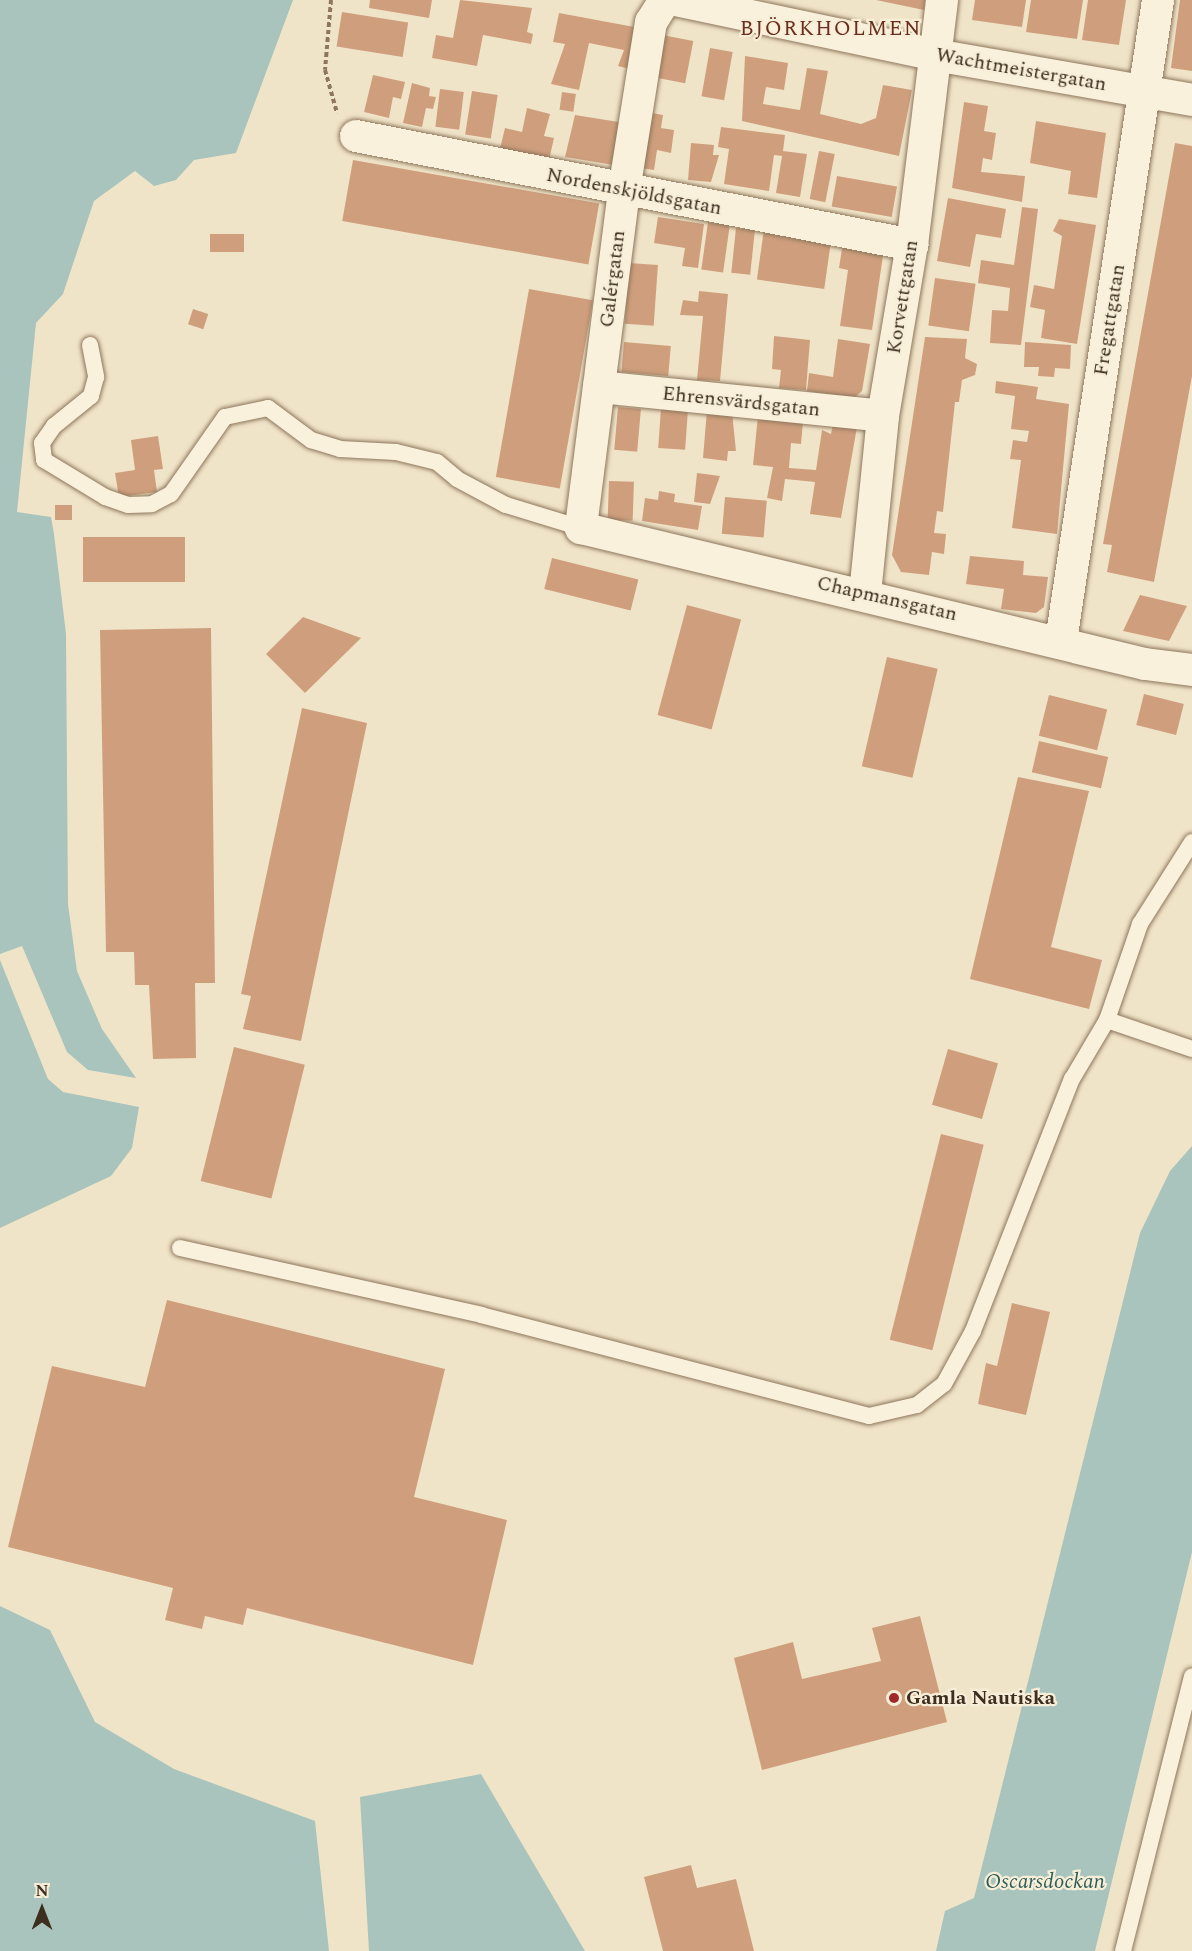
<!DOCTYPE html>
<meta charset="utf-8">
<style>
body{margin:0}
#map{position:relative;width:1192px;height:1951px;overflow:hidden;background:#f0e4c8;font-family:Spectral,serif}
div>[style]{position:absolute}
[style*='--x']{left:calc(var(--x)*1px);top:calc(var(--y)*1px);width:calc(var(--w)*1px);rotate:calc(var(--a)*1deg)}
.water>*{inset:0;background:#a9c4bc}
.building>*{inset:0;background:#cf9f7d;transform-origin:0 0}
.path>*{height:4px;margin-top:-2px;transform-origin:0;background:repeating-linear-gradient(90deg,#8d765c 0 4.5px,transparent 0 7.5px)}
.roads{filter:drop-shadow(0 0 2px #8d765c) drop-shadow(0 0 2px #8d765c)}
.lane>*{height:16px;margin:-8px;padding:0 8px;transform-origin:8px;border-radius:8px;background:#faf1dc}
.street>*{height:32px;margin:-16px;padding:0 16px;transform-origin:16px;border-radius:16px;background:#faf1dc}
.dots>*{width:16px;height:16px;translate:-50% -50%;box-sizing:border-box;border:3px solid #f7eed8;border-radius:50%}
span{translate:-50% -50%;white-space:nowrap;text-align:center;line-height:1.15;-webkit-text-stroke:4.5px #f7eed8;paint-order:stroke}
.street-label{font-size:20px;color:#3d2e20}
.poi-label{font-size:20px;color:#3d2e20;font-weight:700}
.left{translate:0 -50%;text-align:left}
.neighbourhood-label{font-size:21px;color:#6b2e1e;letter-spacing:1.5px}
.water-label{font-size:21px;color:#2f5d5a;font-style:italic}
.north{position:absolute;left:12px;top:1879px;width:60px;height:60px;-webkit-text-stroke:4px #f7eed8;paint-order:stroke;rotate:0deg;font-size:16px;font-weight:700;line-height:24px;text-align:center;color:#3d2e20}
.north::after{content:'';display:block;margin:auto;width:21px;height:27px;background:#3d2e20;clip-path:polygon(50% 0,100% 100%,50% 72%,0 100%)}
</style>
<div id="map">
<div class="water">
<i style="clip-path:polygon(0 0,293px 0,236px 153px,194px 160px,176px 180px,154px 186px,135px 171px,94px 201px,63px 294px,36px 323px,17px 512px,51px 517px,54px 534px,66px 634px,68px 904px,77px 971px,102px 1029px,136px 1078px,88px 1070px,67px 1052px,22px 946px,0 954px)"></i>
<i style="clip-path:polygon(0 960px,48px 1079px,63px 1092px,139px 1107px,132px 1148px,111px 1176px,0 1228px)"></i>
<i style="clip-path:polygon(1192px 1146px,1192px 1552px,1095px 1951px,936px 1951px,945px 1911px,974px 1898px,1140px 1233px,1170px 1171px)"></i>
<i style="clip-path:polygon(0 1606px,50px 1630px,95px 1722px,174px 1769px,315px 1821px,329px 1951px,0 1951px)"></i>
<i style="clip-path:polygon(481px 1774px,585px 1951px,369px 1951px,360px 1797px)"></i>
</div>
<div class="building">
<i style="clip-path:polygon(370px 0,432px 0,429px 18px,369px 8px)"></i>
<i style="clip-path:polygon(460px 0,532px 8px,527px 32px,533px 34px,531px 44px,483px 35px,477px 66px,432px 58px,436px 35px,453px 38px)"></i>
<i style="clip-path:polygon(876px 0,925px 0,924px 10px)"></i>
<i style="clip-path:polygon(975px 0,1026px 0,1022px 27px,972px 20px)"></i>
<i style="clip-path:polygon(1031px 0,1083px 0,1077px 39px,1026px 32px)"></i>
<i style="clip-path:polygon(1088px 0,1126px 0,1119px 45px,1082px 40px)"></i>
<i style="clip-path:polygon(1180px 0,1192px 0,1192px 71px,1171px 68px)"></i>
<i style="left:342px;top:12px;width:67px;height:35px;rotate:9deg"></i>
<i style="clip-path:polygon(559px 13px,645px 29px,638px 71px,618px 66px,624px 50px,589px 43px,579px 90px,551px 84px,565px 44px,553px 42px)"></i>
<i style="left:657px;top:34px;width:37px;height:43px;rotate:11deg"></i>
<i style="left:710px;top:48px;width:23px;height:49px;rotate:10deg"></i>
<i style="clip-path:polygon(745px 56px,788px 63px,784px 90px,766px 87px,763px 104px,800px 110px,807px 68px,828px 71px,820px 114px,861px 124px,876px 118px,883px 85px,912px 90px,899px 156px,742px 121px)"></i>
<i style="clip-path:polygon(373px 75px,405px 82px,401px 99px,393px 97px,389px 118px,364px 112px)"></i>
<i style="clip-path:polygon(412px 83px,430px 88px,429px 96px,436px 97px,433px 109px,426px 108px,422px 127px,403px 123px)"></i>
<i style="left:440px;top:89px;width:24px;height:38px;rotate:7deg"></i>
<i style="left:472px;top:91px;width:26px;height:44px;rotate:9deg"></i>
<i style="left:562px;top:92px;width:14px;height:18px;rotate:8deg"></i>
<i style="clip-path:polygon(964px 102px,988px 106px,984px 131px,996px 133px,992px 160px,983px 158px,981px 172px,1025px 176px,1022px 202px,952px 188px)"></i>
<i style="clip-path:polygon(527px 108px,550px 114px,544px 136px,554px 138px,549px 160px,497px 161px,505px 128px,522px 132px)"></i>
<i style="clip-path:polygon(641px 111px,663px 115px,661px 128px,674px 130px,671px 153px,657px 150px,654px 170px,633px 167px)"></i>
<i style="clip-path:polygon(575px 115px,631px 124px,614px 165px,565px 157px)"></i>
<i style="clip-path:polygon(1036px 121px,1106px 133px,1097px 198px,1068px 194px,1071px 171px,1030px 163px)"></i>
<i style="clip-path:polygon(721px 127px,785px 135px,783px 151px,807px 154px,800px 197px,776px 193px,782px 156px,774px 155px,769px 191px,724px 184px,729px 149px,718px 147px)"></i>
<i style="clip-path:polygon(691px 143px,714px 145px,713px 155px,719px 155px,711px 182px,688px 180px)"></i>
<i style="clip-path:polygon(1175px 143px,1192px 146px,1192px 376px,1154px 582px,1107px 572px,1112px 545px,1103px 544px)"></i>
<i style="left:819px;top:151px;width:16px;height:49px;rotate:11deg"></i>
<i style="left:353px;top:160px;width:250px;height:62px;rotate:10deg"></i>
<i style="left:837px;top:176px;width:61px;height:31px;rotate:10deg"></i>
<i style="clip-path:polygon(948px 198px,1006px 209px,1001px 238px,976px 234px,970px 267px,937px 261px)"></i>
<i style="clip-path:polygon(1022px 207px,1038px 209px,1021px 345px,990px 343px,992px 310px,1008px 311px,1010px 288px,978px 283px,981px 260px,1014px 265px)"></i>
<i style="clip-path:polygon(658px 217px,704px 224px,698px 268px,682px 266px,685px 248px,654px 243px)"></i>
<i style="clip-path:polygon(1059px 219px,1096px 225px,1077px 344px,1041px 338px,1045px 310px,1030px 307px,1034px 285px,1054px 289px,1062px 236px,1053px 231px)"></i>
<i style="left:708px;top:222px;width:22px;height:48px;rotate:8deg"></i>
<i style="left:736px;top:228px;width:19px;height:45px;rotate:6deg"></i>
<i style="left:764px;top:229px;width:68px;height:51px;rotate:8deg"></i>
<i style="left:210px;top:234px;width:34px;height:18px"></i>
<i style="clip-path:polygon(843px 242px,884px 249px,872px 330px,840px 326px,848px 270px,839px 268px)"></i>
<i style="left:629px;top:263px;width:29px;height:61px;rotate:4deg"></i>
<i style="left:935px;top:278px;width:41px;height:48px;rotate:8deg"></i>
<i style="left:529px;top:289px;width:65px;height:191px;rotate:10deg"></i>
<i style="clip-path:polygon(699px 291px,728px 294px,720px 381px,697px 380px,703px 316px,680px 315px,683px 300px,698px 302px)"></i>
<i style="left:193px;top:309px;width:16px;height:16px;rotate:18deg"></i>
<i style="clip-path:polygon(774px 336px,810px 340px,806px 390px,779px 388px,781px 370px,772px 369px)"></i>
<i style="clip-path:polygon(925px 337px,967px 339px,965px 358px,977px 364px,975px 375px,962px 380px,959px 402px,955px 402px,943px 512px,937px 511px,934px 533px,946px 534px,944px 554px,932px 552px,929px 575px,901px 572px,892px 555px)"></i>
<i style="clip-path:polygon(838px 339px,870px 344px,862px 391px,854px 398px,807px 391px,809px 373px,833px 377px)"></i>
<i style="left:624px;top:342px;width:47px;height:30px;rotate:5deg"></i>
<i style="clip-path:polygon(1025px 342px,1071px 345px,1070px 369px,1055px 368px,1054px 377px,1038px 376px,1039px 367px,1024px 367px)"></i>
<i style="clip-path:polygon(996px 381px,1038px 387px,1036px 399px,1069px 404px,1057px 534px,1012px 528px,1021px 460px,1010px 459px,1013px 440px,1027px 442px,1029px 431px,1011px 429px,1015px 396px,995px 393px)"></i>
<i style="left:618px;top:407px;width:23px;height:43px;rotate:5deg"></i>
<i style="left:661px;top:408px;width:27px;height:40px;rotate:4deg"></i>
<i style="clip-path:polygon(707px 410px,732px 412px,736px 451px,728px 451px,727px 461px,703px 458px)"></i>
<i style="clip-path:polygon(758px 416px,803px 422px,801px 444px,791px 443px,789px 468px,816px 470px,822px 430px,831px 434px,833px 424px,857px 427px,841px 518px,810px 514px,815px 482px,785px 479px,782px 501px,767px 498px,773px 467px,753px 465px)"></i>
<i style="clip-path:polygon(158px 436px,163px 469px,154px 470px,157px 492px,119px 497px,115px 473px,135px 470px,131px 440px)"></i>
<i style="clip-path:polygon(697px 473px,720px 476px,710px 504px,694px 502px)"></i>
<i style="left:609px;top:481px;width:25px;height:39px;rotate:2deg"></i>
<i style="clip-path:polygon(659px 491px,675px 494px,674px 502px,702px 506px,698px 530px,642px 521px,645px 498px,658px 500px)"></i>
<i style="left:725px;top:497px;width:42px;height:37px;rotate:5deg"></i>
<i style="left:55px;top:505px;width:17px;height:15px"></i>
<i style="left:185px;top:537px;width:45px;height:102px;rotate:90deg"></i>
<i style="clip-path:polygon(970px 556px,1024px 561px,1023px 575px,1048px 577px,1044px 607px,1036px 613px,1001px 609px,1004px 589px,966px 584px)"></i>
<i style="left:552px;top:558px;width:89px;height:32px;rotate:14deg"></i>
<i style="clip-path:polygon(1140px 595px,1187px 606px,1169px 641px,1123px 631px)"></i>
<i style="left:687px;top:605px;width:56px;height:114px;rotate:15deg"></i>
<i style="clip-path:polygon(303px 617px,361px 638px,305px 693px,266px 654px)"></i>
<i style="clip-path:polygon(211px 628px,215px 983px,195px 983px,196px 1058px,153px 1059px,149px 985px,135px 985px,134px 952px,106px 952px,100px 630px)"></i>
<i style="left:887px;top:657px;width:52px;height:112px;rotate:13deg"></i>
<i style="left:1144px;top:694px;width:41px;height:32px;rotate:14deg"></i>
<i style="left:1049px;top:695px;width:60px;height:42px;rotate:14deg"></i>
<i style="clip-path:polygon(302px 708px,367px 723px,301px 1041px,243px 1029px,251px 996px,241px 994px)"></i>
<i style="left:1039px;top:741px;width:71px;height:32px;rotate:13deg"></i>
<i style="clip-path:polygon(1018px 777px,1089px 791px,1051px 947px,1102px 960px,1089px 1009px,970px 979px)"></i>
<i style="left:234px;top:1047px;width:73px;height:138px;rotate:14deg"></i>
<i style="left:948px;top:1049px;width:52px;height:58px;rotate:16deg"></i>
<i style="left:941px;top:1134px;width:44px;height:212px;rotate:14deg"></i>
<i style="clip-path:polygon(167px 1300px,445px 1369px,414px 1497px,507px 1520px,473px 1665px,247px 1608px,243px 1625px,205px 1616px,202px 1629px,165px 1620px,173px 1588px,8px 1547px,52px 1366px,145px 1387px)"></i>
<i style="clip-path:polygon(1012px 1303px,1050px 1312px,1026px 1415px,978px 1404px,986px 1363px,997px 1366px)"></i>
<i style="clip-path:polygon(920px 1616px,947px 1722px,762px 1770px,734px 1658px,793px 1642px,802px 1679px,881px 1661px,872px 1628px)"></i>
<i style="clip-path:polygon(691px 1865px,697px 1888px,736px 1879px,754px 1951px,663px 1951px,644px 1877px)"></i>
</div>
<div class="path">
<i style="--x:331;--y:0;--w:70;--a:94.9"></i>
<i style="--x:325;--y:70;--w:45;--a:74.4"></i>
</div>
<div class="roads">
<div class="lane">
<i style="--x:90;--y:345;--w:33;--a:79"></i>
<i style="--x:96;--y:377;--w:20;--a:105"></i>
<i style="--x:91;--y:396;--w:48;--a:141"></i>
<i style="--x:54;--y:426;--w:21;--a:125"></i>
<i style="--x:42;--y:443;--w:17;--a:83"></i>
<i style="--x:44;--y:460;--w:71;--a:31.2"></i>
<i style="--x:105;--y:497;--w:24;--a:19"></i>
<i style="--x:128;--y:505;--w:24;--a:-2"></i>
<i style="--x:152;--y:504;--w:21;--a:-28"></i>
<i style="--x:171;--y:494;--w:94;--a:-55"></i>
<i style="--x:225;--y:417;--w:44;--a:-11.8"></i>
<i style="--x:268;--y:408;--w:54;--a:36.7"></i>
<i style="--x:311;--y:440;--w:30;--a:17"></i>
<i style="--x:340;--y:449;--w:56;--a:3.1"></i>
<i style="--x:396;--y:452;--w:42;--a:13.7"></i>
<i style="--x:437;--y:462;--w:26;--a:40"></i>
<i style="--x:457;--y:479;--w:55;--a:28"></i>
<i style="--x:506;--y:505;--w:78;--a:17"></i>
<i style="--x:1107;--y:1020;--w:90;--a:18.8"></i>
<i style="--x:180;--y:1248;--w:308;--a:12.5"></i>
<i style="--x:481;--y:1315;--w:401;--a:14.6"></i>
<i style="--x:869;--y:1416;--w:49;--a:-12.9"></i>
<i style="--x:917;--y:1405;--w:34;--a:-38"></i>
<i style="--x:944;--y:1384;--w:60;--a:-61.3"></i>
<i style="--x:973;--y:1331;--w:271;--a:-68.6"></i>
<i style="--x:1072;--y:1079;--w:69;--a:-59.3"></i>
<i style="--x:1107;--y:1020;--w:102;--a:-71"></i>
<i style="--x:1140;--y:924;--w:97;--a:-57.6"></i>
<i style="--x:1123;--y:1951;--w:283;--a:-75.9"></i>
</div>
<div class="street">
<i style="--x:665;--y:0;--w:26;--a:122"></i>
<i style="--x:651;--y:22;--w:171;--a:99.1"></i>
<i style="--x:624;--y:191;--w:340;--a:97.3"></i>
<i style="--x:581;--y:528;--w:580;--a:13.56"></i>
<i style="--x:1145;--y:664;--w:47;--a:7.3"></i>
<i style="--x:675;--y:0;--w:266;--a:11.9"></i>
<i style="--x:935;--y:55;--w:261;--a:9.9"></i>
<i style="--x:356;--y:136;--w:567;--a:11.09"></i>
<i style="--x:599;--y:387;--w:285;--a:5.8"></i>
<i style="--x:865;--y:594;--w:179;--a:-84.2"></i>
<i style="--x:883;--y:416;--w:173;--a:-80.4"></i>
<i style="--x:912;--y:245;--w:247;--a:-83"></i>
<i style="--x:1061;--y:641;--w:648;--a:-81.39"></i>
</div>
</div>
<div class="dots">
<i style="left:894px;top:1698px;background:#9e2a2b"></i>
</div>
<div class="street-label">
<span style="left:1021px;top:70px;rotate:10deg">Wachtmeistergatan</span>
<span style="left:634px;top:192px;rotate:11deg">Nordenskjöldsgatan</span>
<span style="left:613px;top:279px;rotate:-83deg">Galérgatan</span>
<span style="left:903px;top:297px;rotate:-81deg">Korvettgatan</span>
<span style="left:1110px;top:320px;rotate:-81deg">Fregattgatan</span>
<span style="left:741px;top:402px;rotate:6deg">Ehrensvärdsgatan</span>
<span style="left:887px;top:599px;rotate:13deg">Chapmansgatan</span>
</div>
<div class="poi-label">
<span class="left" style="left:906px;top:1698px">Gamla Nautiska</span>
</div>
<div class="neighbourhood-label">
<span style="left:831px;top:29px">BJÖRKHOLMEN</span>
</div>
<div class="water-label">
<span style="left:1045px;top:1882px">Oscarsdockan</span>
</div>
<div class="north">N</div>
</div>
